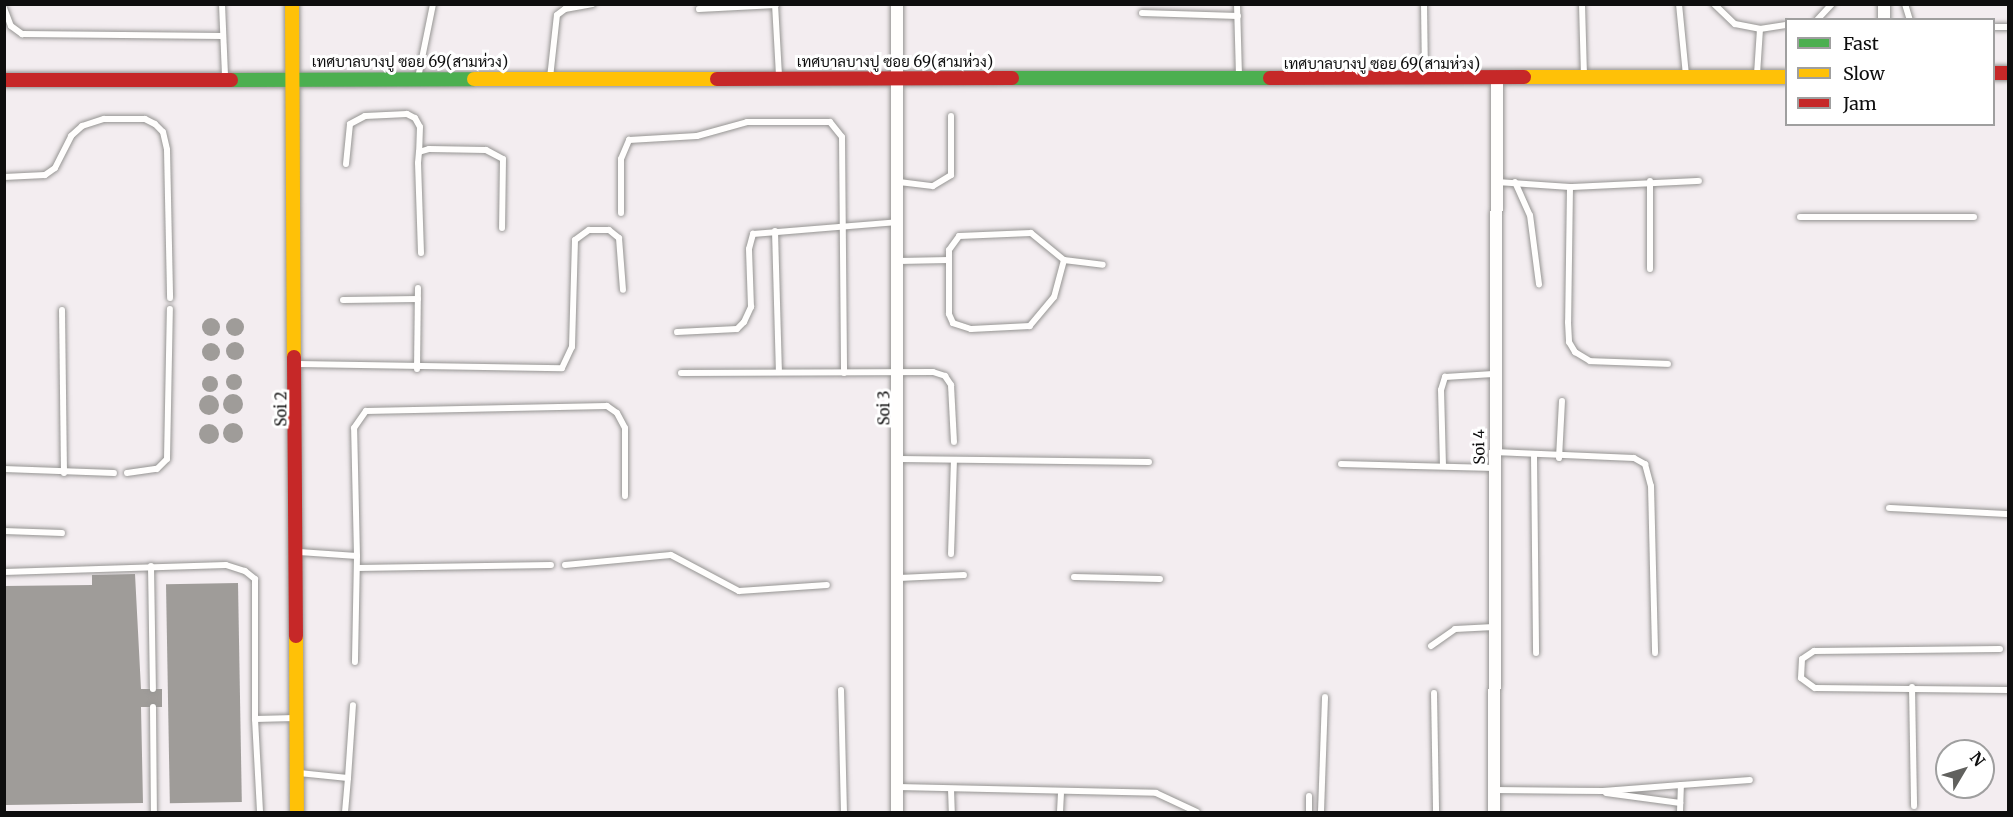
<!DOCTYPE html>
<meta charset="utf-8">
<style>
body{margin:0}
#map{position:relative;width:2013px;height:817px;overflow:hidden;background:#fcfaf4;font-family:Merriweather,Sarabun,serif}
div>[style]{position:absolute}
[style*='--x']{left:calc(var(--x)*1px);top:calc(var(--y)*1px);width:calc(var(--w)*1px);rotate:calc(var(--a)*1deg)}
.industrial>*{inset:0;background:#f3edf0}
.building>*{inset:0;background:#9f9c99;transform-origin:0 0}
.round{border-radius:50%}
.roads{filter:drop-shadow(0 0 2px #959492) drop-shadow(0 0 2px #959492)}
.lane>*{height:6px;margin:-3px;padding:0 3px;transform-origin:3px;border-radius:3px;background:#fffefd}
.street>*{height:12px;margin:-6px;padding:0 6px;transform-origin:6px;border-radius:6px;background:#fffefd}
.fast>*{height:14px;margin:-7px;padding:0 7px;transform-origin:7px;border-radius:7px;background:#4caf50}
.slow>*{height:14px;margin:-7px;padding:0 7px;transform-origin:7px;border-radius:7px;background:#ffc107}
.jam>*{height:14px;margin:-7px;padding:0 7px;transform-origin:7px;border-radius:7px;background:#c62828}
span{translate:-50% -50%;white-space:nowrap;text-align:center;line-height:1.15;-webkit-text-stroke:6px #fff;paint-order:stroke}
.street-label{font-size:15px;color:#0e0e0e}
.frame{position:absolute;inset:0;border:6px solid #0e0e0e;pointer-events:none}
.legend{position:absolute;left:1785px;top:18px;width:210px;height:108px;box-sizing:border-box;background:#fff;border:2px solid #9f9f9f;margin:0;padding:8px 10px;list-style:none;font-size:18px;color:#0e0e0e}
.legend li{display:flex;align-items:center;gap:12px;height:30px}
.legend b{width:30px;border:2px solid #9f9f9f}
.north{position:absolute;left:1935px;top:739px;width:60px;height:60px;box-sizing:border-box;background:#fff;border:2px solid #9f9f9f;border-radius:50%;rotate:52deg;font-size:16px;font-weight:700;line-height:24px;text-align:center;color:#0e0e0e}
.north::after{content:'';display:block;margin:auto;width:21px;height:27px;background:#61615e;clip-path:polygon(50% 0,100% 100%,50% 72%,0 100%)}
</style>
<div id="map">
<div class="industrial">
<i style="clip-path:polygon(evenodd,5px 5px,2008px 5px,2008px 812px,5px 812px,5px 5px,1786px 20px,1994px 20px,1994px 124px,1786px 124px,1786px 20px,5px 5px,1947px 751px,1983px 751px,1983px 787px,1947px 787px,1947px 751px)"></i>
</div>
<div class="building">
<i class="round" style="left:202px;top:318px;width:18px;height:18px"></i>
<i class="round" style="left:226px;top:318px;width:18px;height:18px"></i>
<i class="round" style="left:226px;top:342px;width:18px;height:18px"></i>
<i class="round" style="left:202px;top:343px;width:18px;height:18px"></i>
<i class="round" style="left:226px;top:374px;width:16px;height:16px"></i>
<i class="round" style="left:202px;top:376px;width:16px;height:16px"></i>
<i class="round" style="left:223px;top:394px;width:20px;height:20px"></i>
<i class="round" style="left:199px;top:395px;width:20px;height:20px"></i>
<i class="round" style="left:223px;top:423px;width:20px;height:20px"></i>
<i class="round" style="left:199px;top:424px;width:20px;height:20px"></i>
<i style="clip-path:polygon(135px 574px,141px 689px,162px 689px,162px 707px,141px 707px,143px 803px,6px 805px,4px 586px,92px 585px,92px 575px)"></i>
<i style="left:238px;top:583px;width:219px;height:72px;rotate:89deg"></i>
</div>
<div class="roads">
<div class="lane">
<i style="--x:222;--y:4;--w:72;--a:87.6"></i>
<i style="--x:775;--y:4;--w:72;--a:86.8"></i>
<i style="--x:1237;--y:4;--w:72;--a:88.4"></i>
<i style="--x:1424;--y:4;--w:72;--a:89.2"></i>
<i style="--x:1582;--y:4;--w:72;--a:88.4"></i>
<i style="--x:1679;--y:4;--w:72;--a:84.4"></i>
<i style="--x:1714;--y:4;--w:29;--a:44"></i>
<i style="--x:1735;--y:24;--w:25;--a:11"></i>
<i style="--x:1760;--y:29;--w:45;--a:93.8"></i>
<i style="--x:1905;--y:4;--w:17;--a:73"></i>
<i style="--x:4;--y:8;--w:19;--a:69"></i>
<i style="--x:11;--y:26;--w:14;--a:36"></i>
<i style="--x:22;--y:34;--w:201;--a:0.6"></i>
<i style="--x:699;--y:9;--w:77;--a:-3"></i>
<i style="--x:1142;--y:13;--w:96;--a:1.8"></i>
<i style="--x:1817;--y:20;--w:22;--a:-47"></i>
<i style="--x:1994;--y:27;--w:14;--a:0"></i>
<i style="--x:1760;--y:29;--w:26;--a:-9"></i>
<i style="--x:418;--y:78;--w:76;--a:-78.5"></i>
<i style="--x:550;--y:78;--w:63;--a:-83.7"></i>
<i style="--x:557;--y:15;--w:10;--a:-37"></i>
<i style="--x:565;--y:9;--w:28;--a:-10"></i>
<i style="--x:346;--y:164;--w:40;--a:-84.3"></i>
<i style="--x:350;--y:124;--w:17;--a:-28"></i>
<i style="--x:365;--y:116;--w:42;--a:-2.7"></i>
<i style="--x:407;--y:114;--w:9;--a:27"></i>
<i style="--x:415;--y:118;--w:10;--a:61"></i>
<i style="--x:420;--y:127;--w:25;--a:92"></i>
<i style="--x:4;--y:177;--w:41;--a:-2.8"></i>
<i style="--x:45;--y:175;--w:12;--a:-35"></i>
<i style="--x:55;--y:168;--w:36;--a:-63"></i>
<i style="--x:71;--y:136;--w:15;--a:-42"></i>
<i style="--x:82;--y:126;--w:23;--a:-18"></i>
<i style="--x:104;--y:119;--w:41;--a:0"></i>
<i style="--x:145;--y:119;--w:11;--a:27"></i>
<i style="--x:155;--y:124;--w:11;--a:45"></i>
<i style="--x:163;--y:132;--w:18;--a:77"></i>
<i style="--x:167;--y:150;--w:148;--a:88.8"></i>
<i style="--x:899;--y:182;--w:34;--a:7"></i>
<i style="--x:933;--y:186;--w:21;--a:-31"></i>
<i style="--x:951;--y:175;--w:59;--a:-90"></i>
<i style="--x:1497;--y:182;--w:73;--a:3.9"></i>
<i style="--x:1570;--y:187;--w:135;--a:90.8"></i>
<i style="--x:1568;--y:322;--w:20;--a:87"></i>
<i style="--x:1569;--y:342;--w:12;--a:59"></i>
<i style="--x:1575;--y:352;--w:17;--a:31"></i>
<i style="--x:1590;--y:361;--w:78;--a:2.2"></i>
<i style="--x:1515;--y:182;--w:36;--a:66"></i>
<i style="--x:1530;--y:215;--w:70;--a:82.6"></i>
<i style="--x:1570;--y:187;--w:129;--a:-2.7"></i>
<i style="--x:621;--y:213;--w:54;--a:-90"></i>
<i style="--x:621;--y:159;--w:21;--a:-67"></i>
<i style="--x:629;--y:140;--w:68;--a:-3.4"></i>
<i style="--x:697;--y:136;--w:52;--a:-15.6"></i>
<i style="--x:747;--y:122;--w:83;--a:0"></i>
<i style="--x:830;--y:122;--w:19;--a:51"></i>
<i style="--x:842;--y:137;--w:236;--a:89.5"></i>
<i style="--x:1800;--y:217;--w:174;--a:0"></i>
<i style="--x:775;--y:231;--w:141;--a:88.4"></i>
<i style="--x:421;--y:253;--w:90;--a:-91.9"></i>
<i style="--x:418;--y:163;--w:11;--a:-85"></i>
<i style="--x:419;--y:152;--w:10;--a:-17"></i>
<i style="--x:429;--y:149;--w:57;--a:1"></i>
<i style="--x:486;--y:150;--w:19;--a:28"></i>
<i style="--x:503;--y:159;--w:69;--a:90.8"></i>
<i style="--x:1064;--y:260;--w:38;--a:105"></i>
<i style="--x:1054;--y:297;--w:38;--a:130"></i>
<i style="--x:1030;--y:326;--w:59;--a:177.1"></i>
<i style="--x:971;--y:329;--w:19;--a:-162"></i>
<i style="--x:953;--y:323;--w:10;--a:-114"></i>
<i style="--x:949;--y:314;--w:64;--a:-90"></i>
<i style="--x:949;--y:250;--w:17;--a:-54"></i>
<i style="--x:959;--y:236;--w:72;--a:-2.4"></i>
<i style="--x:1031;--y:233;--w:43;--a:39.3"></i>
<i style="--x:1064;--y:260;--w:39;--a:7"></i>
<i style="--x:899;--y:261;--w:50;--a:-1.1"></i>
<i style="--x:1650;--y:269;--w:88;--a:-90"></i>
<i style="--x:343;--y:300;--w:75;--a:-0.8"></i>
<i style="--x:62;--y:310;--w:163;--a:89.3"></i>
<i style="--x:677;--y:332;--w:60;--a:-2.9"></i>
<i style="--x:737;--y:329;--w:10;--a:-45"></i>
<i style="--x:744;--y:322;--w:17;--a:-65"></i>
<i style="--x:751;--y:307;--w:58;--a:-92"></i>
<i style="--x:749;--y:249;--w:16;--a:-75"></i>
<i style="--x:753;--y:234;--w:145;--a:-4.7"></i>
<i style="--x:298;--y:364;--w:264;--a:0.9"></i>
<i style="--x:562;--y:368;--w:23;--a:-65"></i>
<i style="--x:572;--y:347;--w:107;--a:-88.4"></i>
<i style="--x:575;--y:240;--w:17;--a:-36"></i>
<i style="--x:589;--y:230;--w:20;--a:0"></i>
<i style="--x:609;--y:230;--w:13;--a:39"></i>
<i style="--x:619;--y:238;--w:52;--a:85.6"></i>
<i style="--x:417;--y:369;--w:81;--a:-89.3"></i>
<i style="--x:681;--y:373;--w:252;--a:-0.2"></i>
<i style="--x:933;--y:372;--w:13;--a:18"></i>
<i style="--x:945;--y:376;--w:11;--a:56"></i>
<i style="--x:951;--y:385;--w:57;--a:87"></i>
<i style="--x:1494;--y:452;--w:140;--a:2.5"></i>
<i style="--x:1634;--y:458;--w:13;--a:29"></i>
<i style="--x:1645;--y:464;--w:23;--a:75"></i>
<i style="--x:1651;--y:486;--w:167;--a:88.6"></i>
<i style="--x:1534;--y:455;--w:198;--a:89.4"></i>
<i style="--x:1559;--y:458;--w:57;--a:-87"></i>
<i style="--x:899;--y:459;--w:250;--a:0.7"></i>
<i style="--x:1341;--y:464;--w:153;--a:1.5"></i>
<i style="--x:1443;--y:466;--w:76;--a:-91.5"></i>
<i style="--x:1441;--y:390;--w:14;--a:-73"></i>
<i style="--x:1445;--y:377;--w:48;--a:-3.6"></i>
<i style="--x:4;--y:469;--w:110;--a:2.1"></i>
<i style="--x:127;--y:473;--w:30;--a:-8"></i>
<i style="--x:157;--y:469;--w:14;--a:-45"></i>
<i style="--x:167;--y:459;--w:150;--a:-88.9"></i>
<i style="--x:1889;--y:508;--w:119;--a:2.9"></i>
<i style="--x:4;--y:531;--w:58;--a:2"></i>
<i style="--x:299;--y:552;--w:58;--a:3.9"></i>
<i style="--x:357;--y:556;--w:106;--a:91.1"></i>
<i style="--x:951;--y:554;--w:93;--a:-88.2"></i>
<i style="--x:357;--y:556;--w:128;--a:-91.3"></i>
<i style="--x:354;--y:428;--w:21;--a:-55"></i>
<i style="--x:366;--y:411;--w:241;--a:-1.2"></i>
<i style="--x:607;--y:406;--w:12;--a:35"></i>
<i style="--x:617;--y:413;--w:17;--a:62"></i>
<i style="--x:625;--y:428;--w:68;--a:90"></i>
<i style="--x:565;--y:565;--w:106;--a:-5.4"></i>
<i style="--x:671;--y:555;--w:77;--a:27.9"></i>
<i style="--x:739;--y:591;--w:88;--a:-3.9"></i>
<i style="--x:151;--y:566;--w:123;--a:89.1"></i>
<i style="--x:357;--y:568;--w:194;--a:-0.9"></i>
<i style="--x:4;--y:572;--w:222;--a:-1.8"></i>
<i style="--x:226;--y:565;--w:20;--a:18"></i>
<i style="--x:245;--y:571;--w:13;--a:39"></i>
<i style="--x:255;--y:579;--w:140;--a:90"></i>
<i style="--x:255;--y:719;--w:40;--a:-1.4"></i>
<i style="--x:1074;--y:577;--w:86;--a:1.3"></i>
<i style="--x:899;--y:578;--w:65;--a:-2.6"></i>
<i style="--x:1431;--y:646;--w:29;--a:-35"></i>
<i style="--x:1455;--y:629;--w:39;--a:-3"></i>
<i style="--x:2000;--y:649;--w:186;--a:179.4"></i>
<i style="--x:1814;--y:651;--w:14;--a:146"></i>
<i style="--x:1802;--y:659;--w:19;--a:93"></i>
<i style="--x:1801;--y:678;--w:17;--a:36"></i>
<i style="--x:1815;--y:688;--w:193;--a:0.6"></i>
<i style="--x:1912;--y:687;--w:119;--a:89"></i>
<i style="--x:841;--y:690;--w:122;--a:88.6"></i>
<i style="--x:1434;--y:693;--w:119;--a:89"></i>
<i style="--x:153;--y:707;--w:105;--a:89.5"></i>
<i style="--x:255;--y:719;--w:93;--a:86.9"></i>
<i style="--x:299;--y:773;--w:49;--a:5.8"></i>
<i style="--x:348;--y:778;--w:34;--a:95"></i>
<i style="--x:348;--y:778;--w:73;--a:-86.1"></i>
<i style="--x:898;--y:787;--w:258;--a:1.3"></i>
<i style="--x:1156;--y:793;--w:45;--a:24.9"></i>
<i style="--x:951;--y:789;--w:23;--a:88"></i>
<i style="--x:1494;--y:790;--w:109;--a:0.5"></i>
<i style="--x:1603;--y:791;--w:78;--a:-4.4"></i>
<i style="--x:1606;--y:793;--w:75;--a:7.7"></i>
<i style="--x:1309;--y:796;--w:16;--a:90"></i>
<i style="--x:1060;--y:812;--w:18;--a:-87"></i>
<i style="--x:1321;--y:812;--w:115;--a:-88"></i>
<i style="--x:1680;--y:812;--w:27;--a:-88"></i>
<i style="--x:1681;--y:785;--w:69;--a:-4.1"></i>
</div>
<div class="street">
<i style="--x:897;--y:4;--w:808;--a:90"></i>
<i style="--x:1884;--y:4;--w:16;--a:90"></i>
<i style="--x:1494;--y:812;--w:731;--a:-89.76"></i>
</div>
<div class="fast">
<i style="--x:1012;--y:78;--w:258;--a:0"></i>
<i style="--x:231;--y:80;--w:243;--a:-0.2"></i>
</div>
<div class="slow">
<i style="--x:292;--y:4;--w:353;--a:89.7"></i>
<i style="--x:1524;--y:77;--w:262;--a:0"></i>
<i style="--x:474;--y:79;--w:243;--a:0"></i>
<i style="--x:296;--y:636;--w:176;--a:89.7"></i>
</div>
<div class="jam">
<i style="--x:1994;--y:73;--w:14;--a:0"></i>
<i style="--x:1270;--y:78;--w:254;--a:-0.2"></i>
<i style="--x:717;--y:79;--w:295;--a:-0.2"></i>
<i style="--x:4;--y:80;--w:227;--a:0"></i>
<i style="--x:294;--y:357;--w:279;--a:89.6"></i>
</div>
</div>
<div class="street-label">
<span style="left:410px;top:62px">เทศบาลบางปู ซอย 69(สามห่วง)</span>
<span style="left:895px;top:62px">เทศบาลบางปู ซอย 69(สามห่วง)</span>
<span style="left:1382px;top:64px">เทศบาลบางปู ซอย 69(สามห่วง)</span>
<span style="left:884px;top:408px;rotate:-90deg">Soi 3</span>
<span style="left:281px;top:409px;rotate:-90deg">Soi 2</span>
<span style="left:1479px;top:447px;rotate:-91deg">Soi 4</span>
</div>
<div class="frame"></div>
<ul class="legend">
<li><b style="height:8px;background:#4caf50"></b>Fast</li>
<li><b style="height:8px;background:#ffc107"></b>Slow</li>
<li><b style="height:8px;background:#c62828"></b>Jam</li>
</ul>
<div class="north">N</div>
</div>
